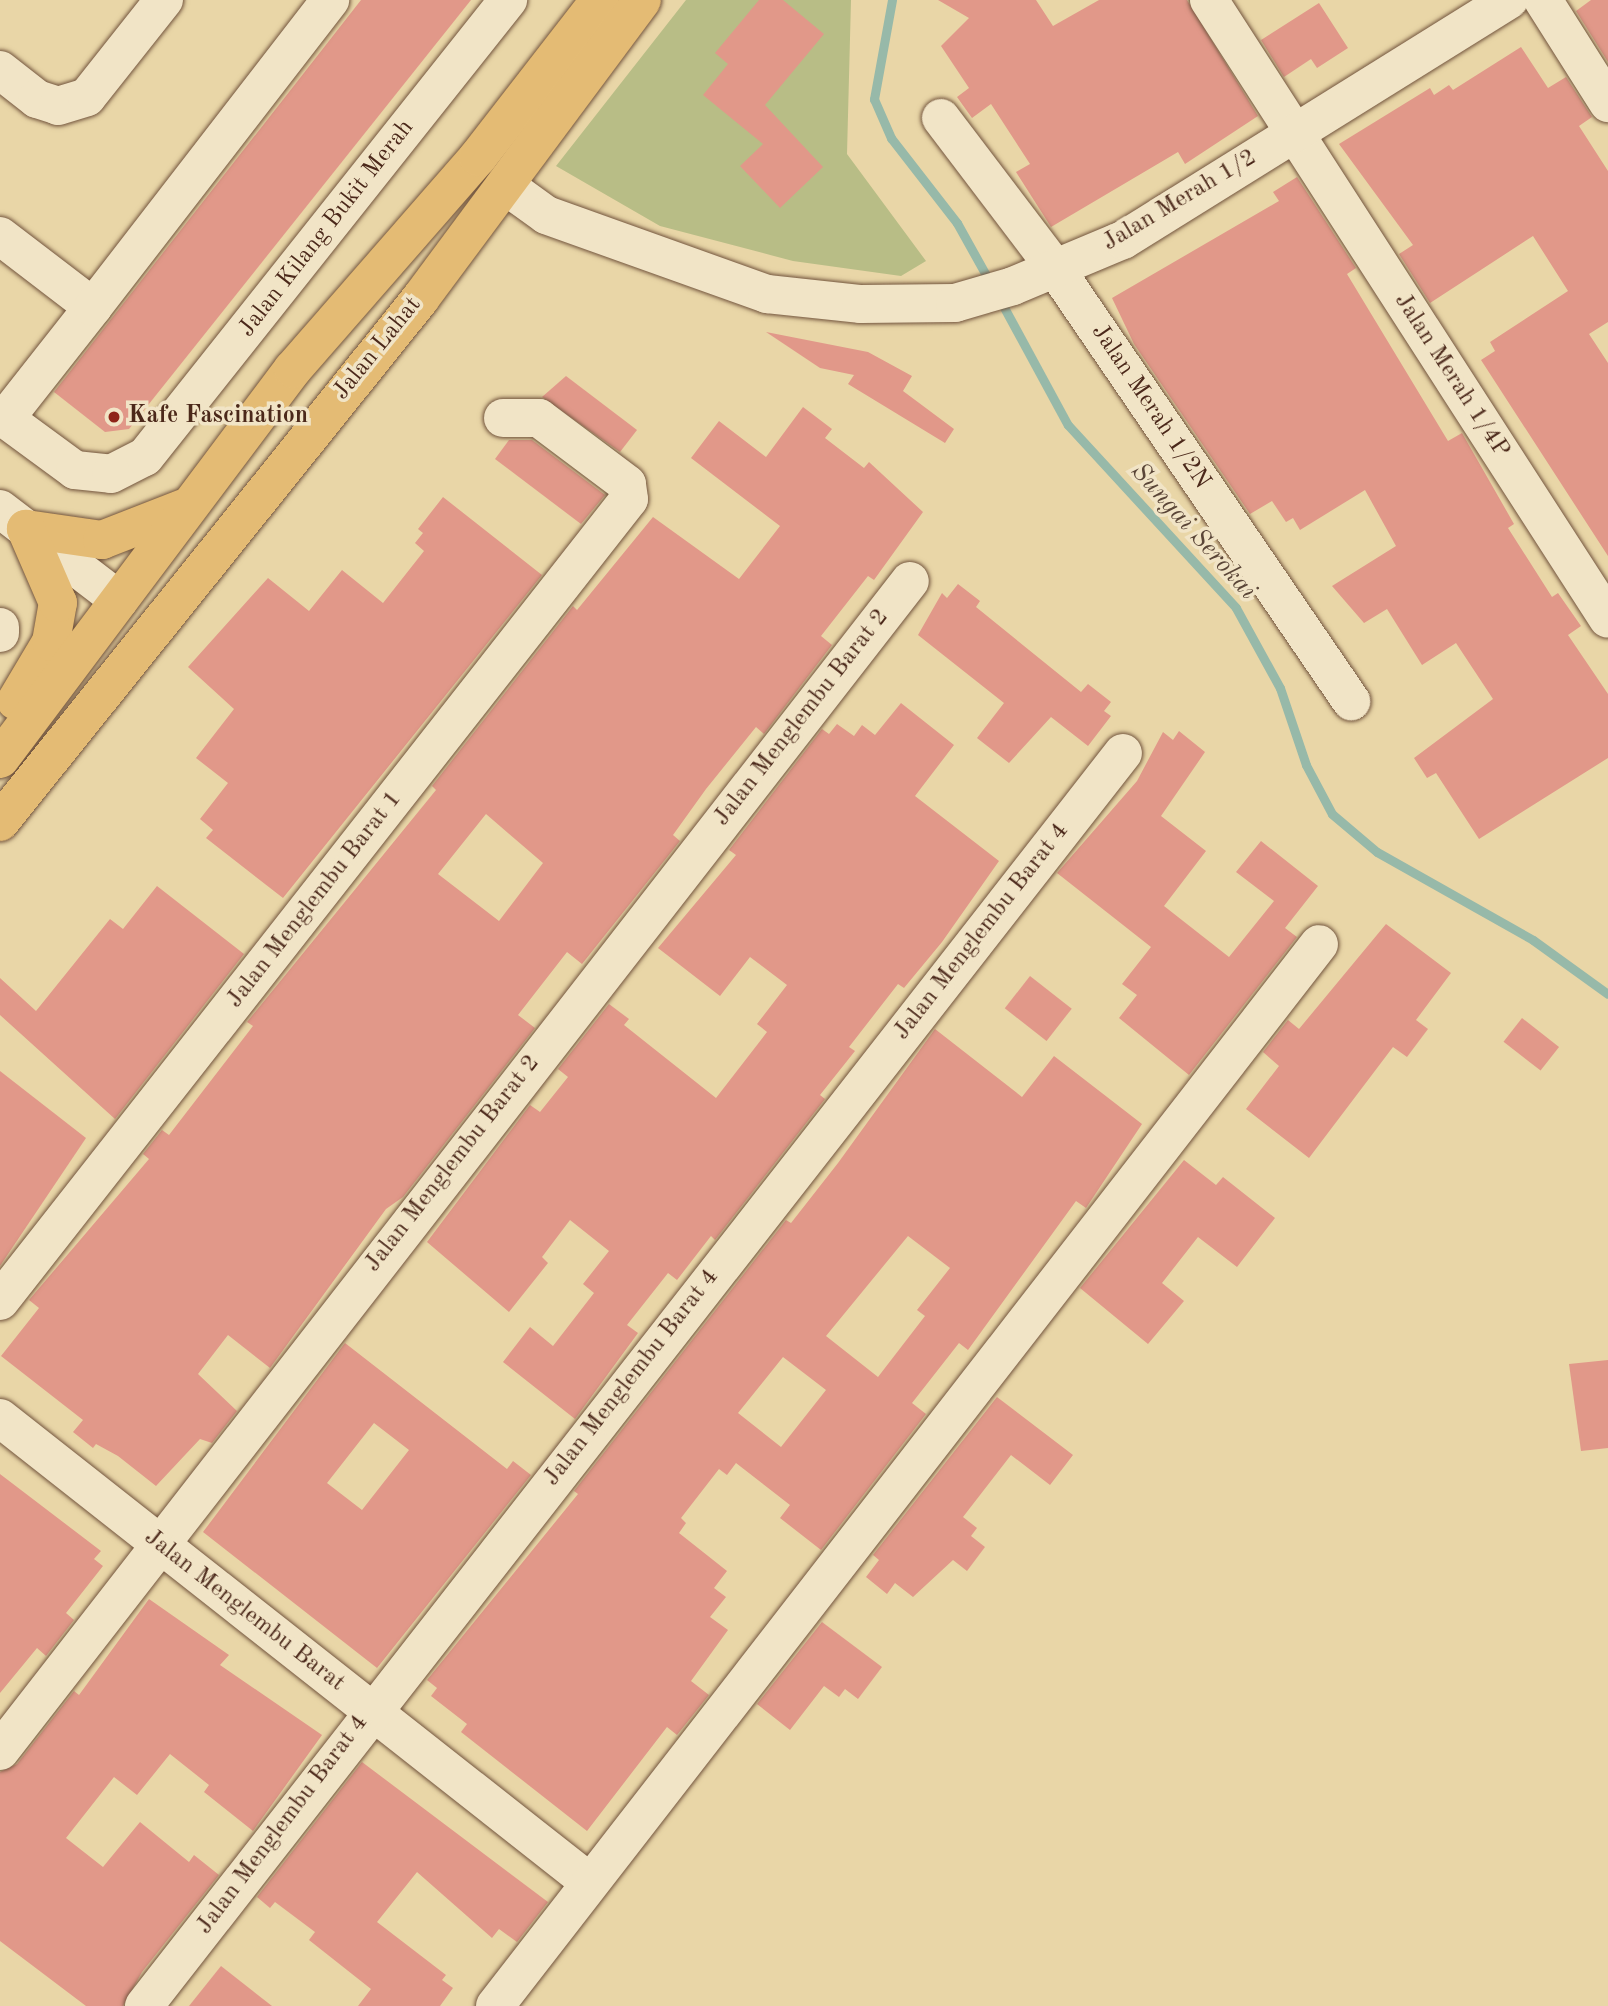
<!DOCTYPE html>
<style>
body{margin:0}
#map{position:relative;width:1608px;height:2006px;overflow:hidden;background:#e9d6a7;font-family:"Old Standard TT",serif}
div>[style]{position:absolute}
[style*='--x']{left:calc(var(--x)*1px);top:calc(var(--y)*1px);width:calc(var(--w)*1px);rotate:calc(var(--a)*1deg)}
.green>*{inset:0;background:#b8bd86}
.stream>*{height:9px;margin:-4.5px;padding:0 4.5px;transform-origin:4.5px;border-radius:4.5px;background:#97b9a9}
.building>*{inset:0;background:#e19889;transform-origin:0 0}
.roads{filter:drop-shadow(0 0 2px #72543d) drop-shadow(0 0 2px #72543d)}
.minor>*{height:38px;margin:-19px;padding:0 19px;transform-origin:19px;border-radius:19px;background:#f1e4c6}
.major>*{height:38px;margin:-19px;padding:0 19px;transform-origin:19px;border-radius:19px;background:#e4bb74}
.dots>*{width:19px;height:19px;translate:-50% -50%;box-sizing:border-box;border:4px solid #f1e4c6;border-radius:50%}
span{translate:-50% -50%;white-space:nowrap;text-align:center;line-height:1.15;-webkit-text-stroke:7px #f1e4c6;paint-order:stroke}
.street-label{font-size:24px;color:#4b281a}
.poi-label{font-size:24px;color:#4b281a;font-weight:700}
.left{translate:0 -50%;text-align:left}
.water-label{font-size:26px;color:#5a4537;font-style:italic}
</style>
<div id="map">
<div class="green">
<i style="clip-path:polygon(686px 0,851px 0,847px 154px,926px 261px,901px 276px,793px 261px,660px 226px,556px 166px)"></i>
</div>
<div class="stream">
<i style="--x:892;--y:0;--w:101;--a:100.3"></i>
<i style="--x:874;--y:99;--w:43;--a:66.4"></i>
<i style="--x:891;--y:138;--w:108;--a:52.2"></i>
<i style="--x:957;--y:223;--w:70;--a:60.9"></i>
<i style="--x:1000;--y:300;--w:142;--a:61.5"></i>
<i style="--x:1068;--y:425;--w:248;--a:47.4"></i>
<i style="--x:1236;--y:608;--w:91;--a:61.2"></i>
<i style="--x:1280;--y:688;--w:81;--a:71.3"></i>
<i style="--x:1306;--y:765;--w:55;--a:62"></i>
<i style="--x:1332;--y:814;--w:59;--a:40.2"></i>
<i style="--x:1377;--y:852;--w:179;--a:29.4"></i>
<i style="--x:1533;--y:940;--w:92;--a:35.8"></i>
</div>
<div class="building">
<i style="clip-path:polygon(361px 0,471px 0,129px 429px,105px 432px,54px 392px)"></i>
<i style="clip-path:polygon(759px 0,783px 0,824px 34px,765px 105px,823px 167px,780px 208px,740px 166px,763px 144px,703px 95px,728px 64px,715px 53px)"></i>
<i style="clip-path:polygon(938px 0,1036px 0,1053px 26px,1099px 0,1187px 0,1258px 116px,1185px 164px,1178px 152px,1051px 227px,1016px 172px,1030px 164px,991px 104px,972px 118px,957px 97px,969px 88px,941px 46px,969px 18px)"></i>
<i style="clip-path:polygon(1591px 0,1608px 0,1608px 62px,1576px 11px)"></i>
<i style="clip-path:polygon(1319px 3px,1348px 48px,1317px 68px,1311px 59px,1284px 77px,1261px 40px)"></i>
<i style="clip-path:polygon(1521px 47px,1548px 88px,1566px 77px,1592px 117px,1579px 126px,1608px 171px,1608px 322px,1589px 334px,1608px 363px,1608px 556px,1481px 360px,1495px 351px,1490px 342px,1568px 291px,1533px 236px,1430px 303px,1399px 254px,1413px 245px,1339px 144px,1430px 88px,1434px 95px,1449px 85px,1453px 90px)"></i>
<i style="clip-path:polygon(1297px 177px,1356px 268px,1347px 274px,1448px 441px,1462px 433px,1514px 524px,1508px 528px,1552px 597px,1558px 593px,1581px 626px,1568px 635px,1608px 694px,1608px 758px,1479px 839px,1436px 773px,1427px 778px,1414px 758px,1493px 699px,1456px 643px,1422px 665px,1387px 609px,1364px 623px,1332px 586px,1396px 546px,1365px 490px,1300px 530px,1293px 518px,1286px 522px,1272px 501px,1250px 514px,1134px 344px,1112px 298px,1279px 201px,1273px 192px)"></i>
<i style="clip-path:polygon(766px 332px,868px 352px,912px 376px,903px 391px,954px 429px,945px 443px,848px 384px,854px 375px,820px 368px)"></i>
<i style="clip-path:polygon(566px 376px,637px 430px,620px 452px,542px 397px)"></i>
<i style="clip-path:polygon(evenodd,803px 407px,832px 429px,825px 438px,864px 468px,869px 462px,923px 512px,874px 580px,868px 576px,821px 636px,832px 645px,764px 734px,756px 727px,706px 789px,673px 835px,680px 841px,582px 964px,567px 952px,518px 1015px,535px 1028px,403px 1197px,386px 1209px,270px 1368px,228px 1335px,198px 1374px,237px 1411px,212px 1443px,200px 1439px,156px 1486px,118px 1456px,96px 1444px,93px 1448px,73px 1432px,83px 1420px,1px 1356px,39px 1308px,29px 1300px,149px 1159px,143px 1154px,162px 1130px,169px 1135px,253px 1026px,247px 1022px,436px 790px,432px 786px,573px 606px,577px 610px,653px 517px,739px 579px,780px 526px,691px 458px,719px 421px,766px 457px,803px 407px,486px 814px,543px 863px,499px 921px,438px 874px,486px 814px)"></i>
<i style="clip-path:polygon(509px 440px,532px 440px,605px 495px,581px 524px,495px 459px)"></i>
<i style="clip-path:polygon(443px 497px,542px 575px,283px 898px,206px 838px,213px 830px,200px 819px,228px 783px,196px 758px,234px 709px,188px 667px,268px 578px,309px 611px,342px 570px,383px 603px,424px 551px,415px 543px,423px 533px,418px 529px)"></i>
<i style="clip-path:polygon(958px 584px,980px 601px,976px 607px,1081px 692px,1088px 684px,1111px 702px,1104px 711px,1111px 716px,1088px 746px,1051px 717px,1009px 763px,977px 738px,1004px 703px,918px 635px,942px 593px,947px 598px)"></i>
<i style="clip-path:polygon(901px 703px,954px 745px,915px 796px,999px 861px,942px 942px,904px 988px,898px 984px,849px 1047px,855px 1051px,820px 1095px,825px 1099px,715px 1240px,711px 1236px,677px 1280px,668px 1273px,627px 1325px,638px 1333px,575px 1419px,503px 1362px,530px 1327px,553px 1346px,594px 1293px,583px 1284px,609px 1251px,570px 1220px,542px 1257px,548px 1263px,509px 1312px,427px 1242px,530px 1105px,540px 1112px,568px 1077px,558px 1069px,609px 1004px,629px 1019px,624px 1025px,716px 1098px,767px 1032px,757px 1024px,787px 985px,750px 957px,720px 996px,658px 948px,736px 855px,729px 850px,822px 729px,829px 734px,837px 724px,854px 736px,862px 725px,875px 735px)"></i>
<i style="clip-path:polygon(1179px 731px,1205px 752px,1161px 816px,1206px 851px,1164px 906px,1229px 957px,1274px 901px,1236px 872px,1261px 841px,1318px 886px,1285px 928px,1297px 937px,1189px 1075px,1119px 1018px,1137px 995px,1122px 984px,1151px 947px,1057px 873px,1137px 781px,1163px 732px,1173px 740px)"></i>
<i style="clip-path:polygon(157px 886px,244px 954px,115px 1119px,0 1015px,0 978px,36px 1011px,110px 919px,123px 929px)"></i>
<i style="clip-path:polygon(1386px 924px,1451px 973px,1416px 1020px,1428px 1029px,1407px 1057px,1393px 1047px,1309px 1158px,1246px 1109px,1279px 1066px,1263px 1052px,1288px 1020px,1299px 1029px)"></i>
<i style="left:1030px;top:976px;width:53px;height:41px;rotate:38deg"></i>
<i style="left:1522px;top:1018px;width:47px;height:30px;rotate:38deg"></i>
<i style="clip-path:polygon(evenodd,935px 1029px,1022px 1097px,1054px 1056px,1142px 1124px,1086px 1208px,1076px 1201px,968px 1350px,959px 1343px,912px 1403px,926px 1414px,821px 1550px,780px 1518px,790px 1505px,736px 1463px,727px 1475px,719px 1469px,681px 1518px,686px 1523px,679px 1533px,727px 1571px,714px 1588px,726px 1597px,710px 1617px,728px 1630px,691px 1681px,709px 1695px,677px 1735px,667px 1727px,587px 1831px,461px 1732px,467px 1724px,431px 1696px,437px 1688px,427px 1680px,578px 1494px,574px 1491px,786px 1220px,791px 1223px,838px 1163px,935px 1029px,908px 1236px,950px 1268px,917px 1310px,925px 1316px,878px 1377px,826px 1336px,908px 1236px,935px 1029px,783px 1357px,826px 1390px,781px 1447px,738px 1413px,783px 1357px)"></i>
<i style="clip-path:polygon(0 1071px,86px 1138px,0 1266px)"></i>
<i style="clip-path:polygon(1184px 1160px,1216px 1185px,1223px 1177px,1275px 1218px,1237px 1267px,1198px 1237px,1162px 1283px,1184px 1301px,1148px 1344px,1080px 1288px)"></i>
<i style="clip-path:polygon(evenodd,345px 1343px,507px 1469px,513px 1461px,531px 1475px,377px 1668px,203px 1532px,345px 1343px,374px 1423px,409px 1450px,362px 1510px,327px 1483px,374px 1423px)"></i>
<i style="clip-path:polygon(1608px 1360px,1608px 1448px,1581px 1451px,1569px 1364px)"></i>
<i style="clip-path:polygon(997px 1397px,1073px 1455px,1050px 1485px,1011px 1455px,963px 1517px,977px 1528px,971px 1536px,985px 1547px,967px 1571px,953px 1560px,913px 1597px,895px 1583px,887px 1594px,866px 1577px,879px 1560px,873px 1555px)"></i>
<i style="clip-path:polygon(0 1474px,101px 1551px,94px 1559px,103px 1566px,66px 1613px,74px 1620px,46px 1656px,37px 1648px,0 1693px)"></i>
<i style="clip-path:polygon(149px 1599px,229px 1655px,220px 1665px,322px 1735px,253px 1831px,204px 1792px,209px 1785px,170px 1754px,137px 1795px,114px 1777px,66px 1838px,103px 1867px,140px 1822px,189px 1862px,194px 1855px,219px 1875px,142px 1972px,123px 2006px,86px 2006px,0 1941px,0 1772px,17px 1764px,74px 1691px,79px 1695px)"></i>
<i style="clip-path:polygon(822px 1622px,882px 1667px,858px 1699px,845px 1689px,839px 1697px,824px 1686px,790px 1730px,757px 1704px)"></i>
<i style="clip-path:polygon(362px 1762px,548px 1902px,517px 1942px,499px 1929px,492px 1938px,417px 1872px,377px 1922px,446px 1975px,442px 1980px,453px 1988px,440px 2006px,358px 2006px,371px 1989px,309px 1940px,315px 1932px,275px 1902px,270px 1908px,257px 1897px)"></i>
<i style="clip-path:polygon(221px 1966px,272px 2006px,189px 2006px)"></i>
</div>
<div class="roads">
<div class="minor">
<i style="--x:1209;--y:0;--w:736;--a:57.19"></i>
<i style="--x:1543;--y:0;--w:122;--a:57.7"></i>
<i style="--x:0;--y:70;--w:47;--a:38.1"></i>
<i style="--x:37;--y:99;--w:22;--a:18"></i>
<i style="--x:58;--y:106;--w:30;--a:-17"></i>
<i style="--x:87;--y:97;--w:124;--a:-51.6"></i>
<i style="--x:941;--y:118;--w:188;--a:52.8"></i>
<i style="--x:1055;--y:268;--w:525;--a:55.64"></i>
<i style="--x:506;--y:186;--w:49;--a:35.9"></i>
<i style="--x:546;--y:215;--w:235;--a:19.7"></i>
<i style="--x:767;--y:294;--w:95;--a:6.1"></i>
<i style="--x:861;--y:304;--w:94;--a:-0.6"></i>
<i style="--x:955;--y:303;--w:60;--a:-16.3"></i>
<i style="--x:1013;--y:286;--w:119;--a:-22.7"></i>
<i style="--x:1123;--y:240;--w:455;--a:-31.9"></i>
<i style="--x:0;--y:236;--w:117;--a:37.4"></i>
<i style="--x:93;--y:307;--w:142;--a:128.2"></i>
<i style="--x:93;--y:307;--w:388;--a:-52.3"></i>
<i style="--x:0;--y:415;--w:93;--a:36.3"></i>
<i style="--x:75;--y:470;--w:36;--a:6"></i>
<i style="--x:111;--y:474;--w:38;--a:-27"></i>
<i style="--x:145;--y:457;--w:584;--a:-51.54"></i>
<i style="--x:0;--y:509;--w:150;--a:37.4"></i>
<i style="--x:0;--y:627;--w:6;--a:90"></i>
<i style="--x:0;--y:1301;--w:1019;--a:-51.89"></i>
<i style="--x:629;--y:499;--w:15;--a:-98"></i>
<i style="--x:627;--y:484;--w:110;--a:-143.1"></i>
<i style="--x:539;--y:418;--w:36;--a:180"></i>
<i style="--x:0;--y:1418;--w:748;--a:38.22"></i>
<i style="--x:0;--y:1751;--w:1482;--a:-52.13"></i>
<i style="--x:144;--y:2006;--w:1590;--a:-52"></i>
<i style="--x:495;--y:2006;--w:1344;--a:-52.19"></i>
</div>
<div class="major">
<i style="--x:26;--y:529;--w:77;--a:8.2"></i>
<i style="--x:102;--y:540;--w:88;--a:-21.3"></i>
<i style="--x:16;--y:701;--w:69;--a:-59.3"></i>
<i style="--x:51;--y:642;--w:40;--a:-80"></i>
<i style="--x:58;--y:603;--w:81;--a:-113.4"></i>
<i style="--x:0;--y:759;--w:488;--a:-53.1"></i>
<i style="--x:293;--y:369;--w:281;--a:-48.9"></i>
<i style="--x:478;--y:157;--w:199;--a:-52.2"></i>
<i style="--x:0;--y:822;--w:671;--a:-51.23"></i>
<i style="--x:420;--y:299;--w:372;--a:-53.4"></i>
</div>
</div>
<div class="dots">
<i style="left:114px;top:417px;background:#8f2418"></i>
</div>
<div class="street-label">
<span style="left:1180px;top:201px;rotate:-31deg">Jalan Merah 1/2</span>
<span style="left:327px;top:229px;rotate:-52deg">Jalan Kilang Bukit Merah</span>
<span style="left:378px;top:349px;rotate:-51deg">Jalan Lahat</span>
<span style="left:1451px;top:376px;rotate:57deg">Jalan Merah 1/4P</span>
<span style="left:1150px;top:407px;rotate:56deg">Jalan Merah 1/2N</span>
<span style="left:802px;top:718px;rotate:-52deg">Jalan Menglembu Barat 2</span>
<span style="left:315px;top:900px;rotate:-52deg">Jalan Menglembu Barat 1</span>
<span style="left:982px;top:932px;rotate:-52deg">Jalan Menglembu Barat 4</span>
<span style="left:453px;top:1164px;rotate:-52deg">Jalan Menglembu Barat 2</span>
<span style="left:632px;top:1378px;rotate:-52deg">Jalan Menglembu Barat 4</span>
<span style="left:244px;top:1611px;rotate:38deg">Jalan Menglembu Barat</span>
<span style="left:283px;top:1825px;rotate:-53deg">Jalan Menglembu Barat 4</span>
</div>
<div class="poi-label">
<span class="left" style="left:128px;top:417px">Kafe Fascination</span>
</div>
<div class="water-label">
<span style="left:1193px;top:532px;rotate:48deg">Sungai Serokai</span>
</div>
</div>
